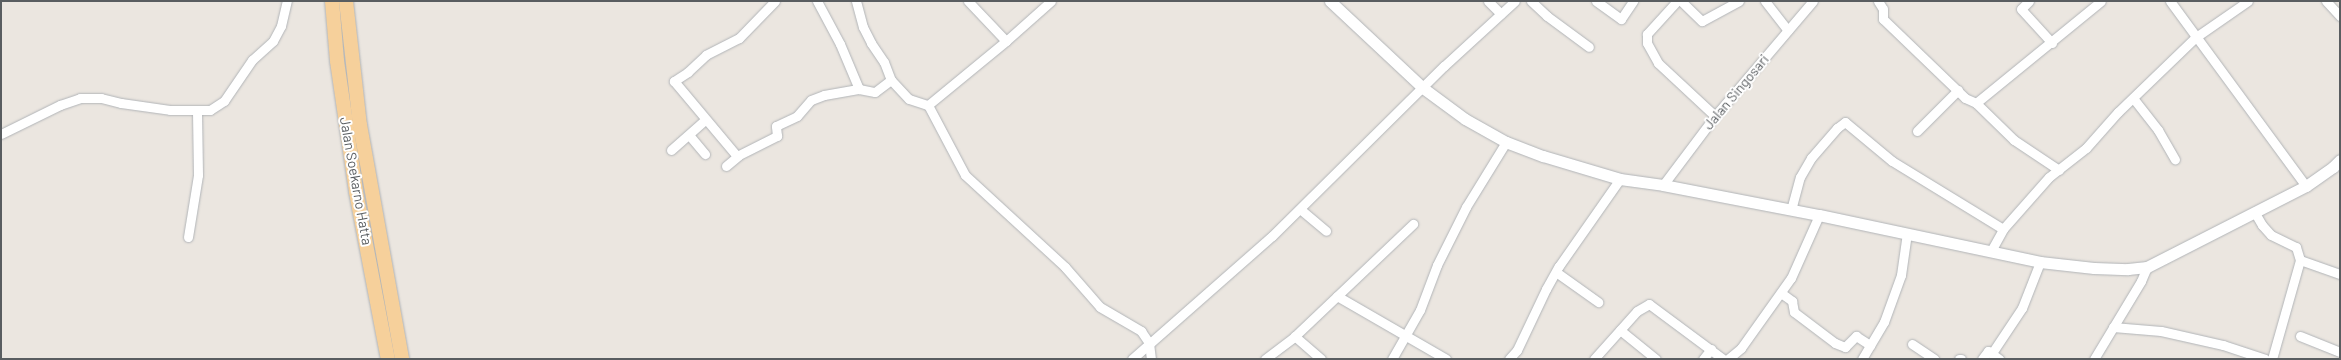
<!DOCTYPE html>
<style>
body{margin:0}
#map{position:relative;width:2341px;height:360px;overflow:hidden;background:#ebe6e0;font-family:Barlow,sans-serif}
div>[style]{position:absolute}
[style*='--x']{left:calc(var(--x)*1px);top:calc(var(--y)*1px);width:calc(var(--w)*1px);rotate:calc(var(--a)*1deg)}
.roads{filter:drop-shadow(0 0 1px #b1b4b7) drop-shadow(0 0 1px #b1b4b7)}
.minor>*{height:9px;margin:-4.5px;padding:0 4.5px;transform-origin:4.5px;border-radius:4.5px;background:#fff}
.tertiary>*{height:11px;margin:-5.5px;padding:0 5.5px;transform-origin:5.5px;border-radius:5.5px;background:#fff}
.trunk>*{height:14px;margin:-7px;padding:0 7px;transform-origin:7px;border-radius:7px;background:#f6d09b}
span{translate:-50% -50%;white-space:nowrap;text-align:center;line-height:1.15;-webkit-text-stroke:4px #fff;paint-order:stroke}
.street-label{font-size:14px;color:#595d60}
.frame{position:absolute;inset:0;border:2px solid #595d60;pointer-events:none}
</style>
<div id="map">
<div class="roads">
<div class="minor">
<i style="--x:775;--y:1;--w:52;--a:134.2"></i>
<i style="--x:739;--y:38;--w:37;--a:153"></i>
<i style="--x:706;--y:55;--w:25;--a:137"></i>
<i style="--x:688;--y:72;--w:17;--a:147"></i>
<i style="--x:674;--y:81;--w:98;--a:50"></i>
<i style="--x:737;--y:156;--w:45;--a:-26.6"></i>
<i style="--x:777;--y:136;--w:10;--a:-96"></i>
<i style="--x:776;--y:126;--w:23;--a:-25"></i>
<i style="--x:797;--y:116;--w:21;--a:-49"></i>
<i style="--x:811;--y:100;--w:14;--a:-21"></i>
<i style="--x:824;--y:95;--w:36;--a:-10"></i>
<i style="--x:859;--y:89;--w:16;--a:11"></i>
<i style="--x:875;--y:92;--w:20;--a:-37"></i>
<i style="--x:891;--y:80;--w:26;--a:47"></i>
<i style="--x:909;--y:99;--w:20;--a:18"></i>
<i style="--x:817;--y:1;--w:49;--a:61.9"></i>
<i style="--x:840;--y:44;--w:49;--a:67.1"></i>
<i style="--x:856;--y:1;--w:27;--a:75"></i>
<i style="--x:863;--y:27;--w:18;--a:63"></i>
<i style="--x:871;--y:43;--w:23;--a:56"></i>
<i style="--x:884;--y:62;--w:19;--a:69"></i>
<i style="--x:968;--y:1;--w:55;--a:46.5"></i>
<i style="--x:1006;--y:41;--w:60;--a:-41.6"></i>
<i style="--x:1488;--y:1;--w:18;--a:45"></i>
<i style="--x:1531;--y:1;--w:22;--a:43"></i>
<i style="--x:1547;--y:16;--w:52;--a:36.4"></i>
<i style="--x:1596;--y:1;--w:31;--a:36"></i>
<i style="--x:1621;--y:19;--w:22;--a:-56"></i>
<i style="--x:1677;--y:1;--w:45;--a:132.3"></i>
<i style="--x:1647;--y:34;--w:9;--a:90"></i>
<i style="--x:1647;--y:43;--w:23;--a:61"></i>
<i style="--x:1658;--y:63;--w:78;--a:42.9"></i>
<i style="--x:1681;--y:1;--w:29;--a:44"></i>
<i style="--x:1702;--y:21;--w:42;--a:-28.4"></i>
<i style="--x:1765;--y:1;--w:37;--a:52"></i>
<i style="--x:1878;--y:1;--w:9;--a:58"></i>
<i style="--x:1883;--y:9;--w:10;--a:90"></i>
<i style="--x:1883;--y:19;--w:114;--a:43.9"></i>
<i style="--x:1965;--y:98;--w:12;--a:24"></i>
<i style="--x:1976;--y:103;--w:53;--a:44.2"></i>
<i style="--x:2014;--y:140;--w:54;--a:33.7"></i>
<i style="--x:2029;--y:1;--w:11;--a:135"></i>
<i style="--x:2021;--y:9;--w:46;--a:47.6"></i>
<i style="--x:2170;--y:1;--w:230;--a:53.7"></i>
<i style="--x:2326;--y:1;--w:21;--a:47"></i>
<i style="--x:1006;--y:41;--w:101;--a:140.6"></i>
<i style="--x:928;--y:105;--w:79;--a:62.1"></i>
<i style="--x:965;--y:175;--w:136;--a:42.6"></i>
<i style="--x:1065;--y:267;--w:53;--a:48.8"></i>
<i style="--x:1100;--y:307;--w:48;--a:30.3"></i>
<i style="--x:1141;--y:331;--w:14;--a:56"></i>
<i style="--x:1149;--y:343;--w:16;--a:83"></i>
<i style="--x:2133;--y:98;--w:41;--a:52"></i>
<i style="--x:2158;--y:130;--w:34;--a:60"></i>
<i style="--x:1976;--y:103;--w:161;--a:-39.2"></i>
<i style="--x:1917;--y:131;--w:58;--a:-45"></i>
<i style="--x:1;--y:134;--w:66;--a:-26.2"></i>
<i style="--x:60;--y:105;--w:21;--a:-19"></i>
<i style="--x:80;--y:98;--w:21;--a:0"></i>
<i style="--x:101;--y:98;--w:21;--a:14"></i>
<i style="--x:121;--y:103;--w:49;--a:8.1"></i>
<i style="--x:170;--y:110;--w:40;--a:0"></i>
<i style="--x:210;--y:110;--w:17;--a:-33"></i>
<i style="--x:224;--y:101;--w:50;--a:-55.7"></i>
<i style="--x:252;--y:60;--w:28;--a:-42"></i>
<i style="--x:273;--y:41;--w:17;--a:-62"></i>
<i style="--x:281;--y:26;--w:26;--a:-77"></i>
<i style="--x:689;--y:135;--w:25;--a:50"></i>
<i style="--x:671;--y:150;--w:45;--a:-41.4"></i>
<i style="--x:726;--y:166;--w:16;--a:-40"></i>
<i style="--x:1663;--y:185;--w:86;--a:-53"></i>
<i style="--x:1715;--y:116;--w:151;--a:-49.6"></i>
<i style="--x:1300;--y:209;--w:34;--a:40"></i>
<i style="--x:1791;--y:210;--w:34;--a:-75"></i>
<i style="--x:1800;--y:177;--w:22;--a:-60"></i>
<i style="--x:1811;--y:158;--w:40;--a:-49"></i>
<i style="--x:1837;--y:128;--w:10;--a:-37"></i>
<i style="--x:1845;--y:122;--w:61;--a:39.7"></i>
<i style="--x:1892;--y:161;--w:130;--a:31.5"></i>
<i style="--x:2255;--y:213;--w:14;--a:60"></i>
<i style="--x:2262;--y:225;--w:13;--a:48"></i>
<i style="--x:2271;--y:235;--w:28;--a:26"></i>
<i style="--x:2296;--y:247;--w:14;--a:73"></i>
<i style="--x:188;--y:237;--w:63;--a:-80.8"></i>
<i style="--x:198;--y:175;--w:64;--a:-90.9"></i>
<i style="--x:1991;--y:251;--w:25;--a:-61"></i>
<i style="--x:2003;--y:229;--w:69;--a:-48.5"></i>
<i style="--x:2049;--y:177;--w:47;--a:-38.1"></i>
<i style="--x:2086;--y:148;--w:48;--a:-48.4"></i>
<i style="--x:2118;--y:112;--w:108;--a:-43.9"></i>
<i style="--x:2196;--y:37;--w:63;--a:-34.7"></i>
<i style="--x:1556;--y:272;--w:52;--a:35.5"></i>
<i style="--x:1781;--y:293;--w:14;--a:36"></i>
<i style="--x:1792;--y:301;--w:11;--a:80"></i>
<i style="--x:1794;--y:312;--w:51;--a:37.1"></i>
<i style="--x:1835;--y:343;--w:11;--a:22"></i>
<i style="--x:1845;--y:347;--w:16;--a:-45"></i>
<i style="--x:1856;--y:336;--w:17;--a:33"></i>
<i style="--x:1337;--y:296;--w:126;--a:30"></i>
<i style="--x:2113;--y:327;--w:48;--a:4.8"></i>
<i style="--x:2161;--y:331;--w:64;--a:12.7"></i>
<i style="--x:2223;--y:345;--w:44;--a:18.4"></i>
<i style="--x:1620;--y:330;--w:46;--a:38.9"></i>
<i style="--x:2300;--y:336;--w:43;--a:21.8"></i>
<i style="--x:1912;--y:344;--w:27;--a:34"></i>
<i style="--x:1992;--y:353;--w:54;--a:-56.3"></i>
<i style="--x:2022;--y:308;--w:49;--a:-68.6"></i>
<i style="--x:1132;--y:359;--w:186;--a:-41.3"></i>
<i style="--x:1272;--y:236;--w:242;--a:-44.7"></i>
<i style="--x:1444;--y:66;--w:96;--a:-42.5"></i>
<i style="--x:1265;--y:359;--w:38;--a:-37"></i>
<i style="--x:1321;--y:359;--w:35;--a:-139"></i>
<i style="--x:1295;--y:336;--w:163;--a:-43.5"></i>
<i style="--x:1392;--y:359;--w:56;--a:-60.3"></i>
<i style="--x:1420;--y:310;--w:48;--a:-69.3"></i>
<i style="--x:1437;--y:265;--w:65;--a:-63.4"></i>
<i style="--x:1466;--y:207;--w:76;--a:-58.4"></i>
<i style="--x:1509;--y:359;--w:12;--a:-48"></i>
<i style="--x:1517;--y:350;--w:68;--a:-64.6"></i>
<i style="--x:1546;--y:289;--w:26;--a:-61"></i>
<i style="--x:1559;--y:266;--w:106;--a:-55"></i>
<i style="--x:1594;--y:359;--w:64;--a:-48.1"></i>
<i style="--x:1637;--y:311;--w:14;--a:-30"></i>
<i style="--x:1649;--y:304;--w:92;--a:36.6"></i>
<i style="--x:1703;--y:359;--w:13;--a:-51"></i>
<i style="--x:1728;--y:359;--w:17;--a:-40"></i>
<i style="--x:1741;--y:348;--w:86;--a:-54.5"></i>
<i style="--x:1791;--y:278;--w:69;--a:-66"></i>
<i style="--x:1862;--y:359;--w:43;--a:-59.3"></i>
<i style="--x:1884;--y:322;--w:50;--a:-70.1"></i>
<i style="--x:1901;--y:275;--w:42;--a:-81.9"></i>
<i style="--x:1959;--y:359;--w:2;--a:0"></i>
<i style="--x:1982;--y:359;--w:10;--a:-53"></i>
<i style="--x:1988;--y:351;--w:14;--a:36"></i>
<i style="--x:2094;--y:359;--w:91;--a:-58.9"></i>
<i style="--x:2141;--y:281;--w:15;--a:-67"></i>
<i style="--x:2272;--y:359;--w:103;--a:-74.2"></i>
<i style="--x:2300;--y:260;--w:42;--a:19.3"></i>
</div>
<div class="tertiary">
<i style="--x:1330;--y:1;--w:127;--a:43.1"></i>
<i style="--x:1423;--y:88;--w:52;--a:36.4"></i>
<i style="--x:1465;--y:119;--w:47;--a:29.3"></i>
<i style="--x:1506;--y:142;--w:40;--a:21"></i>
<i style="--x:1543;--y:156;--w:80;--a:16.6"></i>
<i style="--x:1620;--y:179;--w:43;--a:7.9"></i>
<i style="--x:1663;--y:185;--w:159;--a:10.9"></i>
<i style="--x:1819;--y:215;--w:226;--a:12"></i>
<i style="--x:2040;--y:262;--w:54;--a:6.3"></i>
<i style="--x:2094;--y:268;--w:34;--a:2"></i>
<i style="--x:2128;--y:269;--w:19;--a:-6"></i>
<i style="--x:2147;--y:267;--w:178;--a:-27"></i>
<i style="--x:2306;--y:186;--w:33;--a:-35"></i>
<i style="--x:2333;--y:167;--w:10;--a:-45"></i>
</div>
<div class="trunk">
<i style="--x:332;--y:1;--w:60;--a:85.2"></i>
<i style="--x:337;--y:61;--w:132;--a:81.7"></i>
<i style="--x:356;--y:192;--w:170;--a:79.2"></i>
<i style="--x:346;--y:1;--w:125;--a:83.6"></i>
<i style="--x:360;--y:125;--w:238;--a:79.8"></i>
</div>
</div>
<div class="street-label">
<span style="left:1736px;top:92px;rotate:-50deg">Jalan Singosari</span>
<span style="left:356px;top:181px;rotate:80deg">Jalan Soekarno Hatta</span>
</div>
<div class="frame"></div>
</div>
